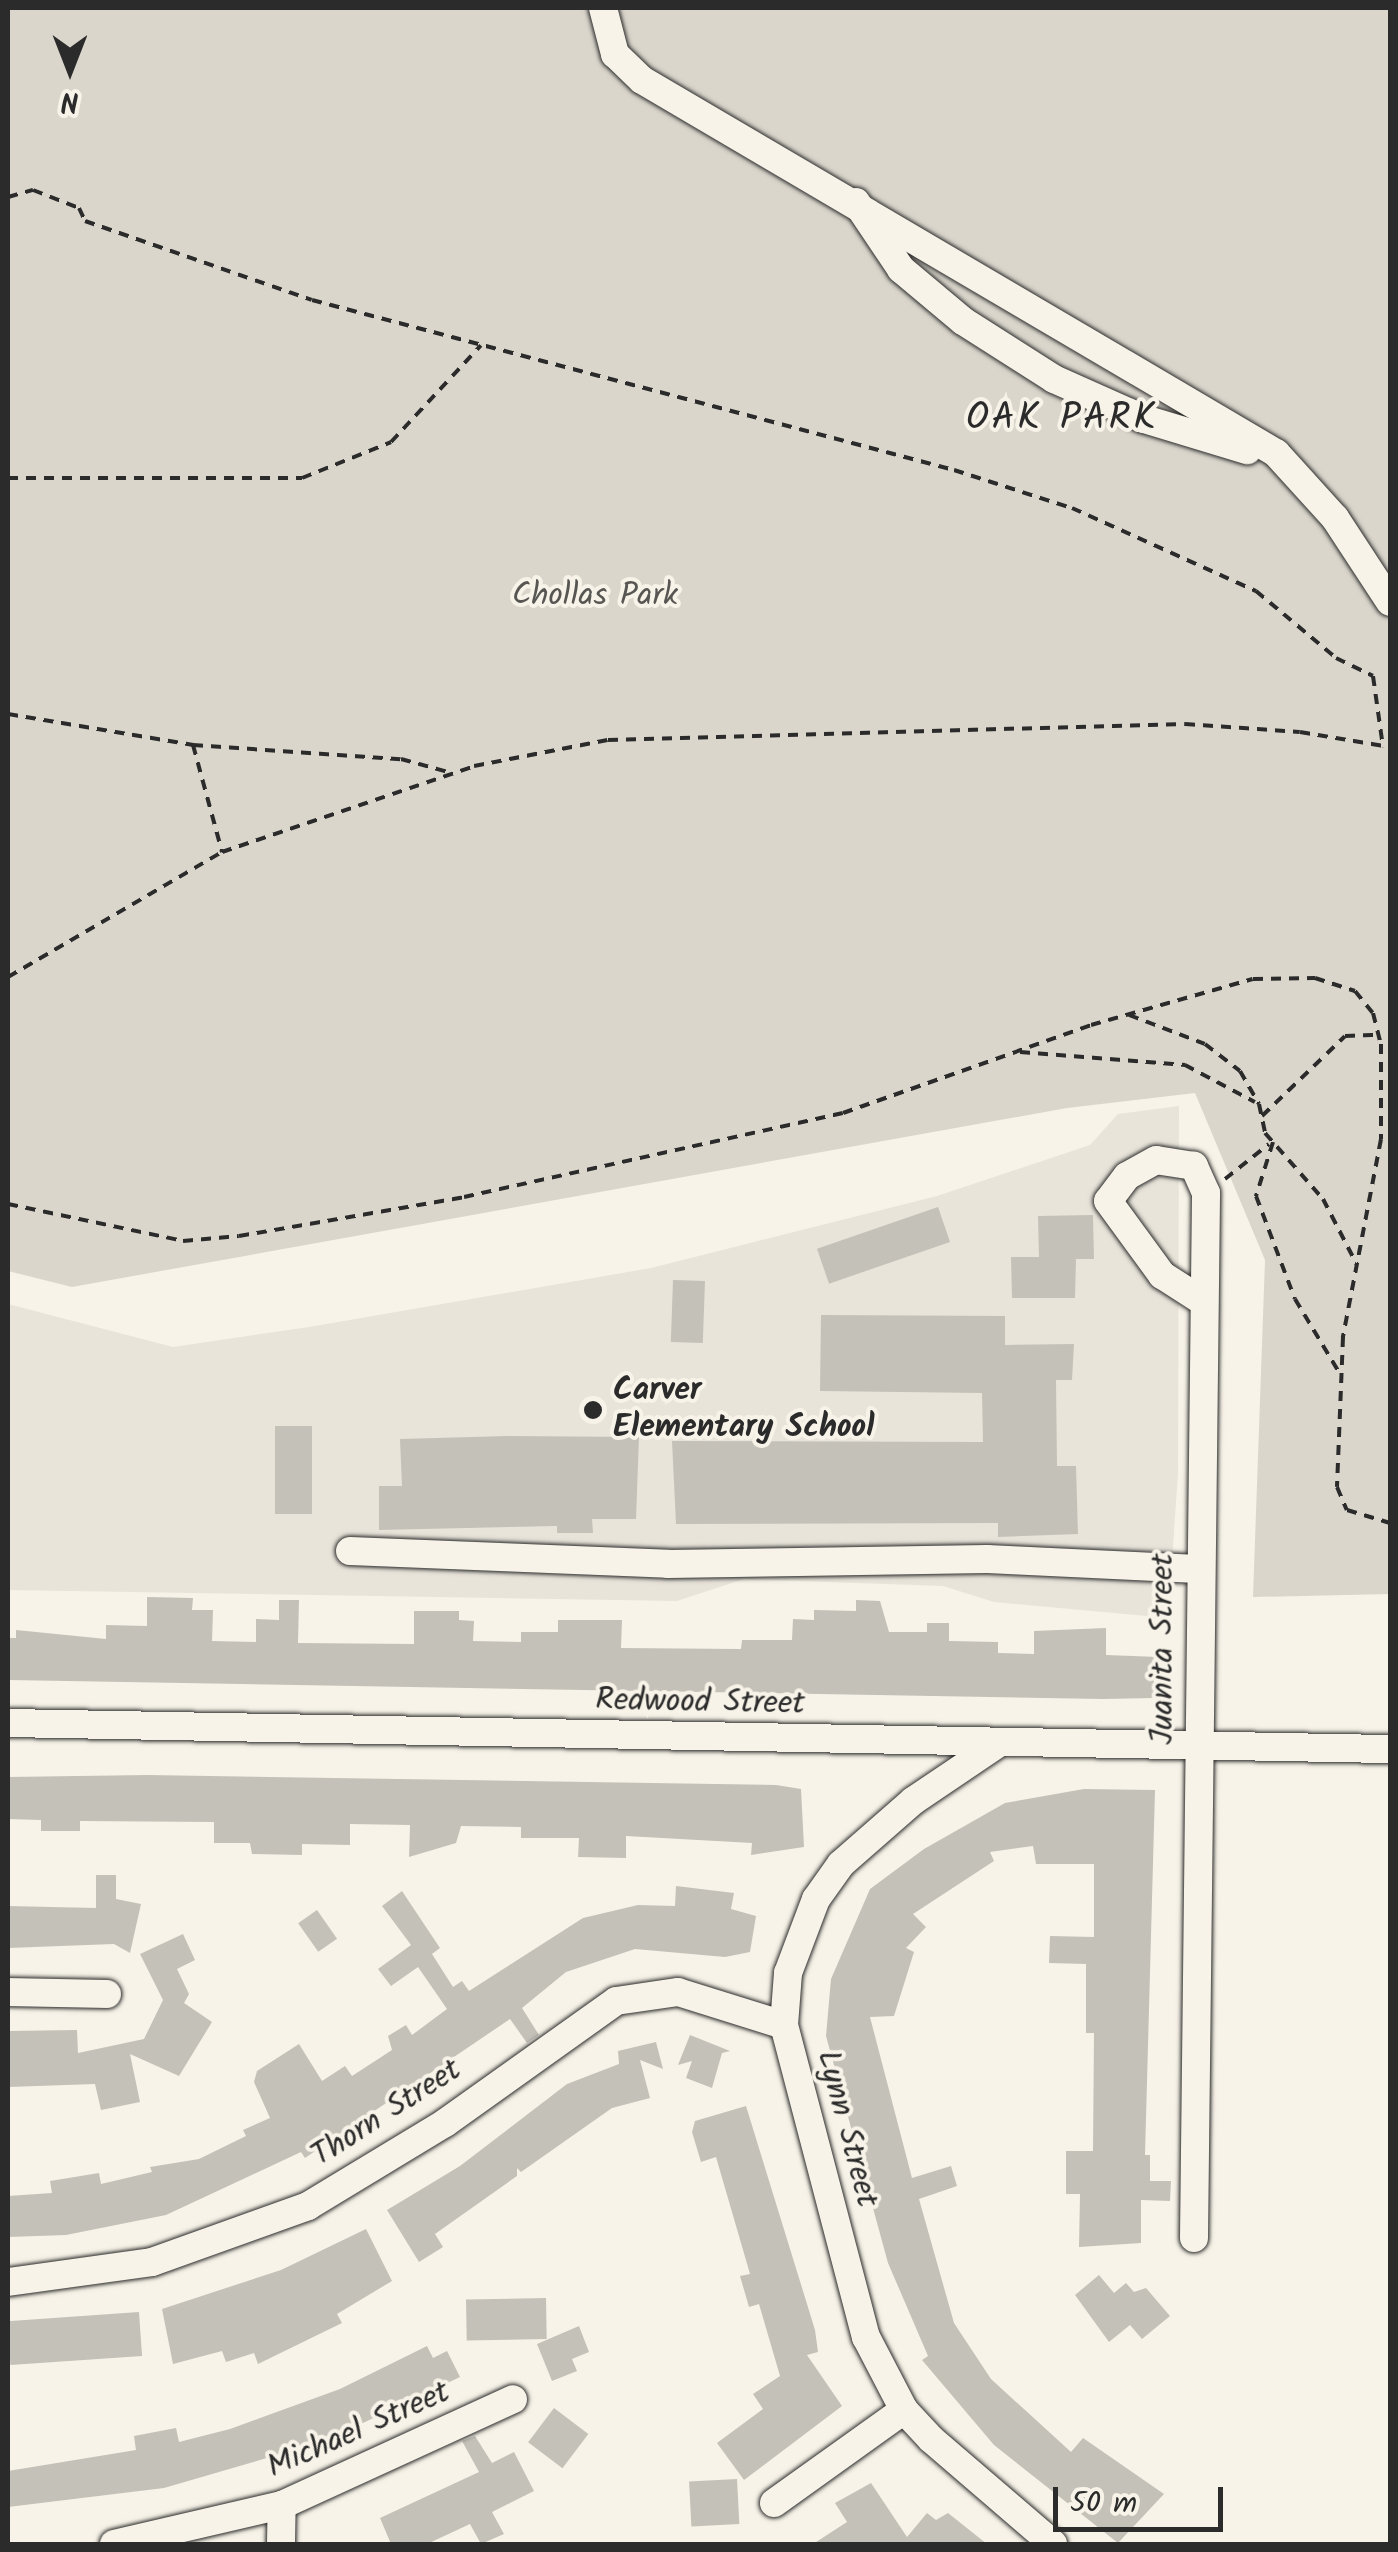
<!DOCTYPE html>
<style>
body{margin:0}
#map{position:relative;width:1398px;height:2552px;overflow:hidden;background:#f7f3e8;font-family:Kalam,sans-serif}
div>[style]{position:absolute}
[style*='--x']{left:calc(var(--x)*1px);top:calc(var(--y)*1px);width:calc(var(--w)*1px);rotate:calc(var(--a)*1deg)}
.built>*{inset:0;background:#e8e4da}
.green>*{inset:0;background:#dad6cc}
.building>*{inset:0;background:#c4c1b9;transform-origin:0 0}
.path>*{height:4px;margin-top:-2px;transform-origin:0;background:repeating-linear-gradient(90deg,#2b2b2b 0 10px,transparent 0 18px)}
.roads{filter:drop-shadow(0 0 2px #2b2b2b) drop-shadow(0 0 2px #2b2b2b)}
.minor>*{height:28px;margin:-14px;padding:0 14px;transform-origin:14px;border-radius:14px;background:#f7f3e8}
.dots>*{width:28px;height:28px;translate:-50% -50%;box-sizing:border-box;border:5px solid #f7f3e8;border-radius:50%}
span{translate:-50% -50%;white-space:nowrap;text-align:center;line-height:1.15;-webkit-text-stroke:8px #f7f3e8;paint-order:stroke}
.park-label{font-size:32px;color:#575653}
.poi-label{font-size:32px;color:#2b2b2b;font-weight:700}
.left{translate:0 -50%;text-align:left}
.street-label{font-size:32px;color:#2b2b2b}
.quarter-label{font-size:38px;color:#2b2b2b;letter-spacing:2.5px}
.frame{position:absolute;inset:0;border:10px solid #2b2b2b;pointer-events:none}
.north{position:absolute;left:20px;top:20px;width:100px;height:100px;-webkit-text-stroke:8px #f7f3e8;paint-order:stroke;rotate:180deg;font-size:28px;font-weight:700;line-height:40px;text-align:center;color:#2b2b2b}
.north::after{content:'';display:block;margin:auto;width:35px;height:45px;background:#2b2b2b;clip-path:polygon(50% 0,100% 100%,50% 72%,0 100%)}
.scale{position:absolute;left:1053px;top:2487px;width:170px;height:45px;box-sizing:border-box;border:5px solid #2b2b2b;border-top:0;padding-left:12px;font-size:30px;line-height:35px;white-space:nowrap;color:#2b2b2b;-webkit-text-stroke:8px #f7f3e8;paint-order:stroke}
</style>
<div id="map">
<div class="built">
<i style="clip-path:polygon(1179px 1106px,1178px 1473px,1168px 1618px,994px 1602px,943px 1586px,744px 1579px,677px 1601px,8px 1590px,8px 1304px,173px 1347px,309px 1327px,651px 1268px,937px 1196px,1090px 1145px,1118px 1114px)"></i>
</div>
<div class="green">
<i style="clip-path:polygon(8px 8px,1390px 8px,1390px 1594px,1253px 1597px,1265px 1260px,1195px 1093px,1067px 1108px,72px 1287px,8px 1271px)"></i>
</div>
<div class="building">
<i style="left:938px;top:1207px;width:37px;height:128px;rotate:71deg"></i>
<i style="clip-path:polygon(1093px 1215px,1094px 1259px,1076px 1259px,1075px 1298px,1012px 1298px,1011px 1257px,1039px 1257px,1038px 1216px)"></i>
<i style="left:673px;top:1280px;width:32px;height:62px;rotate:2deg"></i>
<i style="clip-path:polygon(821px 1315px,1005px 1316px,1005px 1345px,1074px 1344px,1072px 1380px,1056px 1380px,1057px 1466px,1076px 1466px,1078px 1534px,998px 1537px,998px 1523px,676px 1524px,672px 1441px,983px 1442px,982px 1393px,820px 1391px)"></i>
<i style="left:275px;top:1426px;width:37px;height:88px"></i>
<i style="clip-path:polygon(508px 1436px,639px 1437px,636px 1519px,592px 1519px,593px 1533px,557px 1533px,557px 1526px,379px 1530px,379px 1486px,402px 1486px,400px 1439px)"></i>
<i style="clip-path:polygon(147px 1597px,193px 1598px,192px 1610px,213px 1610px,212px 1641px,256px 1642px,256px 1619px,279px 1620px,279px 1600px,299px 1600px,298px 1643px,414px 1644px,414px 1611px,459px 1611px,459px 1620px,474px 1621px,473px 1641px,521px 1642px,521px 1632px,558px 1632px,558px 1620px,622px 1620px,621px 1648px,741px 1649px,742px 1640px,792px 1640px,793px 1619px,814px 1620px,814px 1610px,856px 1611px,856px 1600px,880px 1601px,889px 1632px,927px 1632px,927px 1623px,949px 1623px,949px 1641px,998px 1642px,998px 1653px,1034px 1654px,1034px 1631px,1106px 1628px,1106px 1655px,1159px 1657px,1159px 1677px,1154px 1677px,1154px 1698px,1103px 1699px,8px 1680px,8px 1638px,16px 1638px,16px 1630px,106px 1639px,106px 1625px,147px 1626px)"></i>
<i style="clip-path:polygon(148px 1775px,776px 1785px,801px 1789px,804px 1847px,751px 1855px,752px 1843px,626px 1836px,626px 1858px,578px 1857px,579px 1838px,521px 1838px,521px 1827px,461px 1826px,456px 1843px,409px 1857px,410px 1825px,350px 1824px,350px 1845px,302px 1844px,302px 1855px,252px 1854px,250px 1843px,214px 1843px,214px 1822px,80px 1821px,80px 1831px,41px 1831px,41px 1820px,8px 1819px,8px 1777px)"></i>
<i style="clip-path:polygon(1084px 1789px,1155px 1790px,1145px 2155px,1150px 2155px,1150px 2181px,1171px 2181px,1170px 2201px,1141px 2200px,1141px 2243px,1079px 2247px,1080px 2194px,1066px 2194px,1066px 2151px,1093px 2151px,1094px 2033px,1086px 2033px,1086px 1964px,1049px 1963px,1050px 1936px,1094px 1937px,1094px 1864px,1036px 1864px,1033px 1846px,990px 1852px,994px 1861px,913px 1914px,926px 1927px,906px 1948px,914px 1952px,894px 2016px,870px 2017px,912px 2178px,951px 2166px,957px 2186px,919px 2199px,954px 2323px,991px 2379px,1071px 2452px,1083px 2438px,1164px 2494px,1118px 2543px,994px 2445px,922px 2360px,928px 2356px,888px 2263px,826px 2036px,831px 1979px,870px 1889px,924px 1849px,1005px 1803px)"></i>
<i style="clip-path:polygon(96px 1875px,116px 1875px,116px 1899px,141px 1904px,130px 1953px,114px 1944px,8px 1948px,8px 1906px,96px 1908px)"></i>
<i style="clip-path:polygon(676px 1886px,734px 1893px,731px 1909px,756px 1916px,750px 1952px,725px 1957px,635px 1949px,566px 1972px,522px 2008px,539px 2035px,527px 2043px,510px 2019px,305px 2158px,301px 2152px,166px 2215px,66px 2235px,8px 2237px,8px 2196px,52px 2193px,50px 2181px,99px 2173px,101px 2184px,152px 2172px,150px 2167px,199px 2159px,246px 2136px,243px 2130px,270px 2118px,254px 2082px,257px 2071px,299px 2044px,322px 2081px,345px 2066px,352px 2076px,392px 2050px,388px 2036px,406px 2025px,412px 2035px,447px 2009px,418px 1967px,391px 1986px,378px 1969px,411px 1945px,382px 1906px,402px 1891px,440px 1948px,432px 1954px,453px 1987px,462px 1981px,469px 1991px,583px 1918px,638px 1905px,675px 1906px)"></i>
<i style="left:317px;top:1910px;width:35px;height:23px;rotate:55deg"></i>
<i style="clip-path:polygon(183px 1934px,195px 1960px,177px 1969px,189px 1994px,184px 2003px,212px 2022px,179px 2076px,130px 2054px,140px 2102px,101px 2110px,95px 2084px,8px 2087px,8px 2031px,77px 2030px,78px 2053px,144px 2039px,163px 2000px,140px 1954px)"></i>
<i style="clip-path:polygon(690px 2035px,730px 2051px,722px 2053px,712px 2088px,686px 2078px,692px 2061px,678px 2065px)"></i>
<i style="clip-path:polygon(656px 2042px,663px 2069px,640px 2060px,650px 2098px,612px 2108px,521px 2172px,517px 2168px,517px 2176px,435px 2234px,443px 2247px,419px 2262px,387px 2210px,460px 2166px,567px 2084px,619px 2064px,618px 2051px)"></i>
<i style="clip-path:polygon(746px 2106px,815px 2330px,818px 2352px,807px 2355px,842px 2406px,744px 2480px,717px 2443px,763px 2409px,753px 2394px,780px 2376px,759px 2304px,749px 2307px,740px 2276px,750px 2274px,716px 2157px,701px 2162px,692px 2132px,695px 2121px)"></i>
<i style="clip-path:polygon(366px 2229px,392px 2281px,337px 2314px,342px 2323px,258px 2364px,254px 2353px,226px 2362px,222px 2351px,173px 2364px,162px 2309px,281px 2270px)"></i>
<i style="clip-path:polygon(1099px 2275px,1114px 2293px,1126px 2283px,1134px 2292px,1146px 2288px,1170px 2316px,1142px 2339px,1130px 2325px,1109px 2342px,1075px 2295px)"></i>
<i style="left:546px;top:2298px;width:41px;height:80px;rotate:89deg"></i>
<i style="left:139px;top:2312px;width:44px;height:132px;rotate:86deg"></i>
<i style="clip-path:polygon(579px 2326px,589px 2352px,572px 2359px,577px 2371px,552px 2381px,537px 2344px)"></i>
<i style="clip-path:polygon(427px 2346px,433px 2358px,447px 2351px,460px 2377px,325px 2441px,164px 2488px,8px 2507px,8px 2471px,136px 2450px,134px 2436px,176px 2428px,179px 2442px,230px 2429px,340px 2389px)"></i>
<i style="left:554px;top:2408px;width:43px;height:43px;rotate:37deg"></i>
<i style="clip-path:polygon(475px 2436px,492px 2463px,514px 2452px,534px 2491px,492px 2512px,504px 2534px,481px 2544px,470px 2524px,427px 2544px,391px 2544px,380px 2518px,479px 2472px,462px 2441px)"></i>
<i style="left:737px;top:2479px;width:45px;height:48px;rotate:87deg"></i>
<i style="clip-path:polygon(871px 2483px,907px 2537px,927px 2513px,936px 2520px,948px 2513px,987px 2544px,813px 2544px,847px 2522px,835px 2503px)"></i>
</div>
<div class="path">
<i style="--x:8;--y:197;--w:26;--a:-16"></i>
<i style="--x:33;--y:190;--w:49;--a:21.4"></i>
<i style="--x:79;--y:208;--w:14;--a:65"></i>
<i style="--x:85;--y:221;--w:240;--a:19.2"></i>
<i style="--x:312;--y:300;--w:664;--a:14.83"></i>
<i style="--x:954;--y:470;--w:124;--a:17.9"></i>
<i style="--x:1072;--y:508;--w:202;--a:24.3"></i>
<i style="--x:1256;--y:591;--w:104;--a:39.9"></i>
<i style="--x:1336;--y:658;--w:41;--a:25.9"></i>
<i style="--x:1373;--y:676;--w:72;--a:82"></i>
<i style="--x:8;--y:478;--w:294;--a:0"></i>
<i style="--x:302;--y:478;--w:96;--a:-22"></i>
<i style="--x:391;--y:442;--w:132;--a:-47.1"></i>
<i style="--x:8;--y:714;--w:188;--a:9.5"></i>
<i style="--x:193;--y:745;--w:208;--a:3.9"></i>
<i style="--x:401;--y:759;--w:53;--a:15.4"></i>
<i style="--x:193;--y:745;--w:111;--a:74.8"></i>
<i style="--x:8;--y:977;--w:248;--a:-30.3"></i>
<i style="--x:222;--y:852;--w:266;--a:-18.8"></i>
<i style="--x:474;--y:766;--w:136;--a:-11"></i>
<i style="--x:608;--y:740;--w:577;--a:-1.59"></i>
<i style="--x:1185;--y:724;--w:115;--a:4"></i>
<i style="--x:1300;--y:732;--w:91;--a:9.5"></i>
<i style="--x:1129;--y:1015;--w:81;--a:20.9"></i>
<i style="--x:1205;--y:1044;--w:44;--a:37.6"></i>
<i style="--x:1240;--y:1071;--w:38;--a:60"></i>
<i style="--x:1259;--y:1104;--w:30;--a:78"></i>
<i style="--x:1265;--y:1133;--w:88;--a:48.7"></i>
<i style="--x:1323;--y:1199;--w:74;--a:62.7"></i>
<i style="--x:1020;--y:1052;--w:166;--a:4.5"></i>
<i style="--x:1185;--y:1065;--w:79;--a:27.9"></i>
<i style="--x:1262;--y:1116;--w:115;--a:-43.9"></i>
<i style="--x:1345;--y:1036;--w:33;--a:-2"></i>
<i style="--x:1273;--y:1142;--w:57;--a:107.5"></i>
<i style="--x:1256;--y:1196;--w:110;--a:69.3"></i>
<i style="--x:1295;--y:1299;--w:87;--a:59"></i>
<i style="--x:1225;--y:1179;--w:56;--a:-38.5"></i>
<i style="--x:8;--y:1204;--w:179;--a:11.9"></i>
<i style="--x:183;--y:1241;--w:56;--a:-5.1"></i>
<i style="--x:239;--y:1236;--w:228;--a:-9.8"></i>
<i style="--x:464;--y:1197;--w:388;--a:-12.5"></i>
<i style="--x:843;--y:1113;--w:263;--a:-19.5"></i>
<i style="--x:1091;--y:1025;--w:168;--a:-15.9"></i>
<i style="--x:1253;--y:979;--w:62;--a:-0.9"></i>
<i style="--x:1315;--y:978;--w:42;--a:18"></i>
<i style="--x:1355;--y:991;--w:28;--a:51"></i>
<i style="--x:1373;--y:1013;--w:32;--a:76"></i>
<i style="--x:1381;--y:1044;--w:95;--a:90"></i>
<i style="--x:1381;--y:1139;--w:202;--a:100.9"></i>
<i style="--x:1343;--y:1337;--w:150;--a:92.3"></i>
<i style="--x:1337;--y:1487;--w:25;--a:67"></i>
<i style="--x:1347;--y:1510;--w:45;--a:16.8"></i>
</div>
<div class="roads">
<div class="minor">
<i style="--x:603;--y:8;--w:48;--a:75.4"></i>
<i style="--x:615;--y:54;--w:37;--a:44"></i>
<i style="--x:642;--y:80;--w:736;--a:30.47"></i>
<i style="--x:1276;--y:453;--w:88;--a:47.8"></i>
<i style="--x:1335;--y:518;--w:100;--a:56.8"></i>
<i style="--x:856;--y:202;--w:81;--a:56.1"></i>
<i style="--x:901;--y:269;--w:81;--a:40"></i>
<i style="--x:963;--y:321;--w:108;--a:32.5"></i>
<i style="--x:1054;--y:379;--w:98;--a:24"></i>
<i style="--x:1144;--y:419;--w:108;--a:16.8"></i>
<i style="--x:350;--y:1551;--w:318;--a:2.3"></i>
<i style="--x:668;--y:1564;--w:319;--a:-0.9"></i>
<i style="--x:987;--y:1559;--w:211;--a:2.7"></i>
<i style="--x:8;--y:1723;--w:1382;--a:1.08"></i>
<i style="--x:996;--y:1745;--w:100;--a:146"></i>
<i style="--x:913;--y:1801;--w:96;--a:138.8"></i>
<i style="--x:841;--y:1864;--w:43;--a:125.5"></i>
<i style="--x:816;--y:1899;--w:79;--a:110.7"></i>
<i style="--x:788;--y:1973;--w:52;--a:94.4"></i>
<i style="--x:784;--y:2025;--w:323;--a:75.3"></i>
<i style="--x:866;--y:2337;--w:82;--a:62.5"></i>
<i style="--x:904;--y:2410;--w:40;--a:47"></i>
<i style="--x:931;--y:2439;--w:161;--a:40.7"></i>
<i style="--x:8;--y:1992;--w:99;--a:1.2"></i>
<i style="--x:1194;--y:2238;--w:1045;--a:-89.34"></i>
<i style="--x:1206;--y:1193;--w:30;--a:-114"></i>
<i style="--x:1194;--y:1166;--w:38;--a:-171"></i>
<i style="--x:1156;--y:1160;--w:33;--a:151"></i>
<i style="--x:1127;--y:1176;--w:31;--a:127"></i>
<i style="--x:1108;--y:1201;--w:92;--a:53.9"></i>
<i style="--x:1162;--y:1275;--w:50;--a:32.7"></i>
<i style="--x:8;--y:2282;--w:145;--a:-7.9"></i>
<i style="--x:152;--y:2262;--w:166;--a:-19.7"></i>
<i style="--x:308;--y:2206;--w:160;--a:-31.2"></i>
<i style="--x:445;--y:2123;--w:210;--a:-35.5"></i>
<i style="--x:616;--y:2001;--w:63;--a:-8.3"></i>
<i style="--x:678;--y:1992;--w:111;--a:17.3"></i>
<i style="--x:774;--y:2503;--w:160;--a:-35.6"></i>
<i style="--x:114;--y:2544;--w:172;--a:-13.1"></i>
<i style="--x:282;--y:2505;--w:254;--a:-24.6"></i>
<i style="--x:281;--y:2544;--w:39;--a:-89"></i>
</div>
</div>
<div class="dots">
<i style="left:593px;top:1410px;background:#2b2b2b"></i>
</div>
<div class="park-label">
<span style="left:595px;top:596px">Chollas Park</span>
</div>
<div class="poi-label">
<span class="left" style="left:613px;top:1410px">Carver<br>Elementary School</span>
</div>
<div class="street-label">
<span style="left:1164px;top:1649px;rotate:-90deg">Juanita Street</span>
<span style="left:700px;top:1703px;rotate:1deg">Redwood Street</span>
<span style="left:387px;top:2114px;rotate:-33deg">Thorn Street</span>
<span style="left:846px;top:2129px;rotate:75deg">Lynn Street</span>
<span style="left:359px;top:2431px;rotate:-24deg">Michael Street</span>
</div>
<div class="quarter-label">
<span style="left:1062px;top:420px">OAK PARK</span>
</div>
<div class="frame"></div>
<div class="north">N</div>
<div class="scale">50 m</div>
</div>
